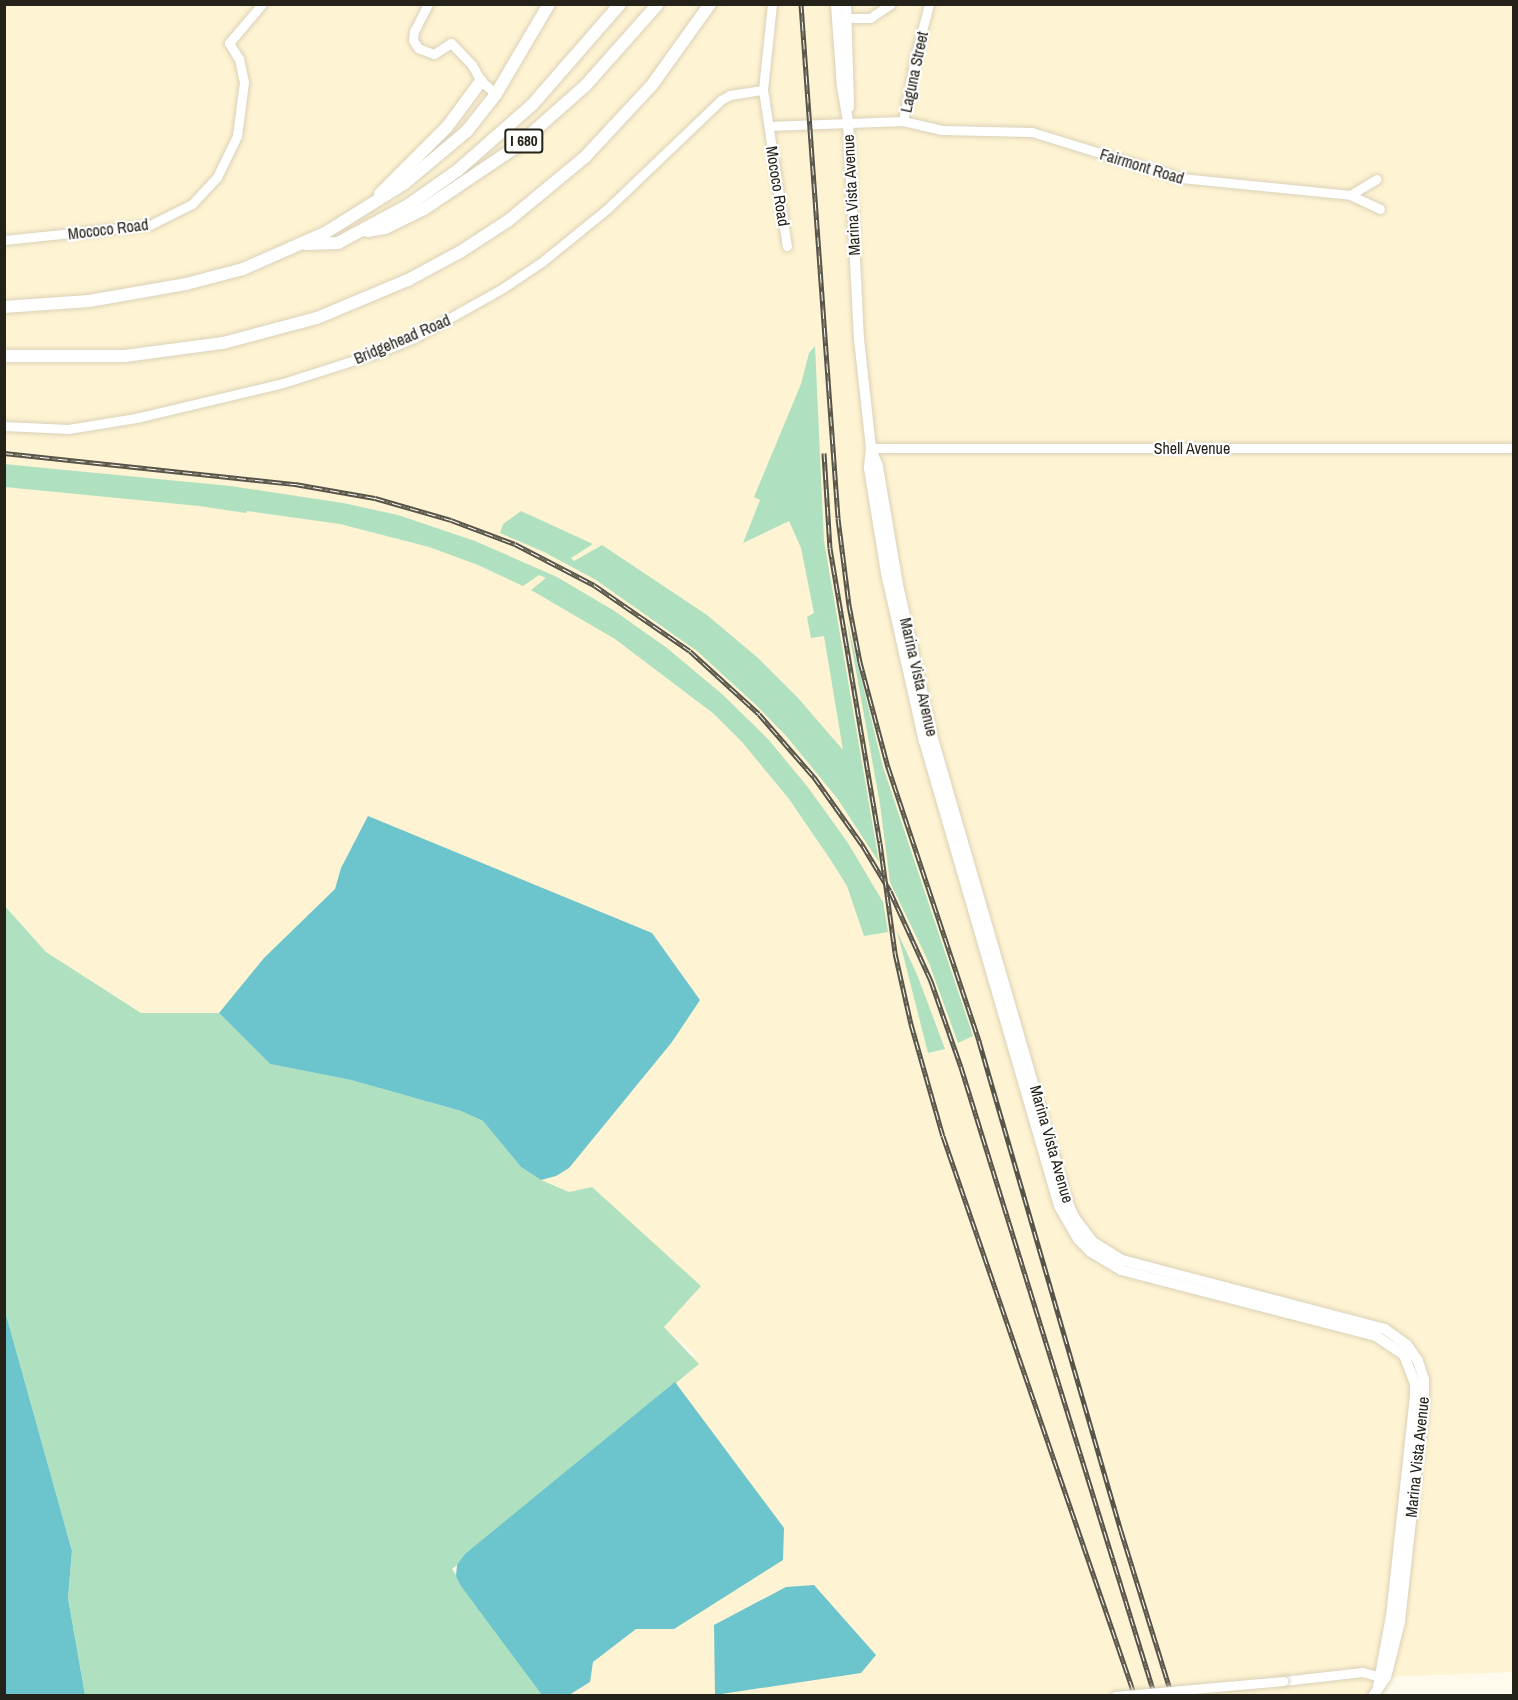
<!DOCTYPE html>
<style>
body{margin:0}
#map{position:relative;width:1518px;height:1700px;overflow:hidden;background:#fffaeb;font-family:"Archivo Narrow",sans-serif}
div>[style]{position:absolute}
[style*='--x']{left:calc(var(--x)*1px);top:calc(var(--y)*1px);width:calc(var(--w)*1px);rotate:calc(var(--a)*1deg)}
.built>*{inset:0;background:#fef3d2}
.green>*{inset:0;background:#afe1c0}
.water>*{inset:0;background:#6cc4cd}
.roads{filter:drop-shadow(0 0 2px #d9d1b8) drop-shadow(0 0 2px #d9d1b8)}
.minor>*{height:9px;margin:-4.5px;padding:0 4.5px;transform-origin:4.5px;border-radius:4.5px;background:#fff}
.major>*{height:10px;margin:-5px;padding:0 5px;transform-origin:5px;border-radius:5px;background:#fff}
.highway>*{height:12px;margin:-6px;padding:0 6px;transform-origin:6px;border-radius:6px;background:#fff}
.rail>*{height:5px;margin-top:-2.5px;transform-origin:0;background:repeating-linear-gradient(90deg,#fff 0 9px,#575449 0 18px);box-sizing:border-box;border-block:2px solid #575449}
.bridges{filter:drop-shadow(0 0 2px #d9d1b8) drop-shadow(0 0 2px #d9d1b8)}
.minor-bridge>*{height:9px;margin:-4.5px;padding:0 4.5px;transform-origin:4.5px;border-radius:4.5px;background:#fff}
span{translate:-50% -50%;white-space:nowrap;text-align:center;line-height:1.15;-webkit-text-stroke:4.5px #fff;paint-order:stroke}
.shield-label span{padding:2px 4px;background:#fff;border:2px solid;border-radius:4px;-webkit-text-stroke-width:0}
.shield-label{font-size:15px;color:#252219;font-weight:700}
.street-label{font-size:16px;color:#252219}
.frame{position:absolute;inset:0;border:6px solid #252219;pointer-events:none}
</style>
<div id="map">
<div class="built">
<i style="clip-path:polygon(4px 5px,1513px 5px,1513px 1672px,1386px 1677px,1422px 1372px,1392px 1333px,1107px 1252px,1074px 1217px,1018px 1030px,874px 503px,1059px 1206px,1091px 1252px,1387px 1341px,1412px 1375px,1391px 1616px,1373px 1696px,542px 1695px,457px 1565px,681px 1372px,695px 1355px,664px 1327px,569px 1192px,541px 1180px,521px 1167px,506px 1145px,461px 1111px,351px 1080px,270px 1064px,219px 1013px,141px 1013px,46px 952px,5px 905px)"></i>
</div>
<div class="green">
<i style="clip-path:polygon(815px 346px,824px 541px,879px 862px,837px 798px,787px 737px,757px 706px,697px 651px,596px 580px,544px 552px,500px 533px,503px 524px,521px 511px,593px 544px,571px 558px,574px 561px,602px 545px,707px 615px,758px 658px,798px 698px,843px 750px,824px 636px,811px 638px,807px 617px,814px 613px,801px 548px,789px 521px,743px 543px,760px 500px,754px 497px,801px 384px,809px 353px)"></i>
<i style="clip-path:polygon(4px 464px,230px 486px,343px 503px,398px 515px,475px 541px,557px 577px,613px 610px,667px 648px,722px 694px,768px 739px,807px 786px,848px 843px,883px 902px,888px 932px,864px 936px,847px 886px,830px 859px,789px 799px,742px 742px,714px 714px,615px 639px,531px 590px,546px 578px,539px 575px,523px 586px,478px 565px,429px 547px,340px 524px,247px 511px,246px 513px,199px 506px,5px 487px)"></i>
<i style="clip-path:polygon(847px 621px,883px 767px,973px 1036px,958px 1043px,929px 963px,890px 882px,880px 804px)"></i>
<i style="clip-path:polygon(4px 905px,46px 952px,141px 1013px,219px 1013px,270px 1064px,351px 1080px,461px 1111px,483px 1121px,521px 1167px,541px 1180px,569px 1192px,592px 1187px,701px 1286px,664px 1327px,699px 1364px,452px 1569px,542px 1695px,85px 1695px,68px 1598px,72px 1551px,5px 1311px)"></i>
<i style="clip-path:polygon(897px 931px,918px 977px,945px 1049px,928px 1053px)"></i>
</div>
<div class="water">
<i style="clip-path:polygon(368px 816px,652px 933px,700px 1000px,672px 1042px,569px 1168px,556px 1176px,541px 1180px,521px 1167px,483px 1121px,461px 1111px,351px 1080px,270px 1064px,219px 1013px,264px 958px,335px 889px,341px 868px)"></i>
<i style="clip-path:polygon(5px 1311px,72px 1551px,68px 1598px,85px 1695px,5px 1695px)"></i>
<i style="clip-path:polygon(675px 1382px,784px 1528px,783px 1560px,674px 1629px,636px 1629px,593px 1662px,590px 1682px,569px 1695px,542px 1695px,461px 1586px,456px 1576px,457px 1565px,465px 1554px)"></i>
<i style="clip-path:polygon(814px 1585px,876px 1655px,861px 1673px,715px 1695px,714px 1625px,786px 1587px)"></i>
</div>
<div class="roads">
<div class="minor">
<i style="--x:428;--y:4;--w:30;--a:117"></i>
<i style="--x:414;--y:31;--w:9;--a:96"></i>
<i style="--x:413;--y:40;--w:9;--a:58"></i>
<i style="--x:418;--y:48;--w:17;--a:21"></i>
<i style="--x:434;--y:54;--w:20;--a:-33"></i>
<i style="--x:451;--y:43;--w:30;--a:46"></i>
<i style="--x:472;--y:65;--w:18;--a:61"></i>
<i style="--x:481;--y:81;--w:20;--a:41"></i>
<i style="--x:772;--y:4;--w:86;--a:96"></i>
<i style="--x:763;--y:90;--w:158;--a:81.3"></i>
<i style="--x:847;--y:18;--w:23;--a:0"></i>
<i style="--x:870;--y:18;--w:25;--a:-34"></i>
<i style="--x:903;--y:121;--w:64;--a:-79.2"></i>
<i style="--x:915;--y:58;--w:56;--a:-75.5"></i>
<i style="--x:769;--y:126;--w:134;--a:-2.1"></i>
<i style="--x:903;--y:121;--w:40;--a:13"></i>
<i style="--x:942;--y:130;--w:90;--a:1.3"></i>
<i style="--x:1032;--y:132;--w:156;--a:17.2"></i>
<i style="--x:1181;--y:178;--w:170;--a:5.7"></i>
<i style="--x:1350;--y:195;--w:33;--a:25"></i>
<i style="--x:1350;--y:195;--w:31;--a:-31"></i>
<i style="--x:4;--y:240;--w:147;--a:-5.9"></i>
<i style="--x:150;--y:225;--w:47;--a:-26.6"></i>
<i style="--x:192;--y:204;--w:37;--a:-47"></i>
<i style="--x:217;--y:177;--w:46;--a:-64"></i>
<i style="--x:237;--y:136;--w:54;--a:-82.6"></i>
<i style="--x:244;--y:82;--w:24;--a:-102"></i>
<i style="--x:239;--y:59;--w:19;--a:-122"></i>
<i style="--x:229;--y:43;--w:51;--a:-49.8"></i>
<i style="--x:4;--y:426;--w:64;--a:2.7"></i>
<i style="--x:68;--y:429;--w:69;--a:-9.2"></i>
<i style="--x:136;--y:418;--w:151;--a:-13.4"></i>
<i style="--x:283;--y:383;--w:99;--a:-17.7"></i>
<i style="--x:377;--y:353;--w:40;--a:-22"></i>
<i style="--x:414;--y:338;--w:102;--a:-29.3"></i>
<i style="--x:503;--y:288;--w:48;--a:-34"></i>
<i style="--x:543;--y:261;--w:82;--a:-39.1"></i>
<i style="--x:607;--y:209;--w:158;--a:-43.7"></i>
<i style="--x:721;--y:100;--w:10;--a:-29"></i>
<i style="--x:730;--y:95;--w:33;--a:-9"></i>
<i style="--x:871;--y:448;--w:643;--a:0"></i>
<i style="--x:1283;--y:1681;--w:80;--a:-6.5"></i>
<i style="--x:1362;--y:1672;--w:16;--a:15"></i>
</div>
<div class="major">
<i style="--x:836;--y:4;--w:83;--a:85.9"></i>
<i style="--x:842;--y:87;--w:36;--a:80"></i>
<i style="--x:848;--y:122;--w:217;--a:87.1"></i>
<i style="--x:859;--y:339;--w:110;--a:83.7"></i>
<i style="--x:871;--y:448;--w:20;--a:96"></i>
<i style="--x:869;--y:468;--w:106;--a:80.8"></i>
<i style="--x:886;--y:573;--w:172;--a:77.3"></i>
<i style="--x:924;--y:741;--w:484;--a:73.8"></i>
<i style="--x:1059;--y:1206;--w:38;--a:60"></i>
<i style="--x:1078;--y:1239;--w:18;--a:45"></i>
<i style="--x:1091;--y:1252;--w:35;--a:31"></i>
<i style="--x:1121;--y:1270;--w:263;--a:14.5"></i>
<i style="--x:1376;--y:1336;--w:34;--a:34"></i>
<i style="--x:1404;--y:1355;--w:30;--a:69"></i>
<i style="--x:1415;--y:1383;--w:13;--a:90"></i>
<i style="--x:1415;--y:1396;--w:221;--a:96.2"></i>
<i style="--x:1391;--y:1616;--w:71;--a:100.5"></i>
<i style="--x:846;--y:4;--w:103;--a:88.3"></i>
<i style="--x:872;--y:451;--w:17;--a:69"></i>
<i style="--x:878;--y:467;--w:120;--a:80.4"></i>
<i style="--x:898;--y:585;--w:158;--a:77.2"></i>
<i style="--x:933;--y:739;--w:481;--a:73.8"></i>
<i style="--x:1067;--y:1201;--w:17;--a:66"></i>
<i style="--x:1074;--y:1217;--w:31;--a:53"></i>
<i style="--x:1093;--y:1242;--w:34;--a:32"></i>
<i style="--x:1122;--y:1260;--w:272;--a:14.7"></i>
<i style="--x:1385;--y:1329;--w:27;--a:36"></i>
<i style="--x:1407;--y:1345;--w:19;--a:55"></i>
<i style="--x:1418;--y:1361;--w:19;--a:72"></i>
<i style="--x:1424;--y:1379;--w:24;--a:90"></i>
<i style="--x:1424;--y:1403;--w:220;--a:96.3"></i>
<i style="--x:1400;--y:1622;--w:57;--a:104.3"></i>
<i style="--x:1386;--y:1677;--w:23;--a:124"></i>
</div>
<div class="highway">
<i style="--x:380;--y:194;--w:95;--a:-45"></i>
<i style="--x:447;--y:127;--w:57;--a:-53.5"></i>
<i style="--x:367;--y:231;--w:18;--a:-9"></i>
<i style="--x:385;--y:228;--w:43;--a:-26"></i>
<i style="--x:424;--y:209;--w:111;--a:-34"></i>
<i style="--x:516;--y:147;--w:94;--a:-41.5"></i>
<i style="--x:586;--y:85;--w:108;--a:-48.4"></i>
<i style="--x:306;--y:244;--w:32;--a:-2"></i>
<i style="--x:338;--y:243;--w:82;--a:-28.4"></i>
<i style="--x:410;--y:204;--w:59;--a:-35.3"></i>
<i style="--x:458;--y:170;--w:98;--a:-41.3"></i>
<i style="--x:532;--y:105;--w:134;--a:-48.9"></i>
<i style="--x:4;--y:307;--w:85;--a:-4"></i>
<i style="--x:89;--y:301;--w:98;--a:-9.9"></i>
<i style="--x:186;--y:284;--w:59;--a:-14.7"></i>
<i style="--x:243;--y:269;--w:90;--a:-23.7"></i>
<i style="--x:325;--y:233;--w:94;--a:-32"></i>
<i style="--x:405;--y:183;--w:81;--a:-40"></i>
<i style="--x:467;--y:131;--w:47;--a:-51.9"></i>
<i style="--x:496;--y:94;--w:104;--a:-59.5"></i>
<i style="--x:4;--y:356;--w:121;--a:0"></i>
<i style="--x:125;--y:356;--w:99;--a:-7.6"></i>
<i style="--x:223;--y:343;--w:97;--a:-14.9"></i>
<i style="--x:317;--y:318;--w:99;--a:-22.7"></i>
<i style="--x:408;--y:280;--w:59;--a:-28.3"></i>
<i style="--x:460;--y:252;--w:59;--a:-33.1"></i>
<i style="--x:509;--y:220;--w:99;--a:-39.7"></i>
<i style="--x:585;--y:157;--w:98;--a:-47.1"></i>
<i style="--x:652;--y:85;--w:100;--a:-54.4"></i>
</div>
</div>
<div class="rail">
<i style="--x:801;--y:4;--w:515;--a:85.88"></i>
<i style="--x:838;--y:518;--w:88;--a:82.8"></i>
<i style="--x:849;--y:605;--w:58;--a:79.1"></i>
<i style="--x:860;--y:662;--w:109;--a:75.1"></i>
<i style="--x:888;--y:767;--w:289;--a:71.6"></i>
<i style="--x:979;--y:1041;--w:510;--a:73.84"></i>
<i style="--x:1121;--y:1531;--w:173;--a:72.8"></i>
<i style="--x:4;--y:453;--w:293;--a:6.1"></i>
<i style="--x:295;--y:484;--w:81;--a:9.9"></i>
<i style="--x:375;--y:498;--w:79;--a:16.1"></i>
<i style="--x:451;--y:520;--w:68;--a:20.6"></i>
<i style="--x:515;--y:544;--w:89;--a:27.4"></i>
<i style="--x:594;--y:585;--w:116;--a:34.5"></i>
<i style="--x:690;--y:651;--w:93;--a:42.4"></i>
<i style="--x:759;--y:714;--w:84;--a:48.9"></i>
<i style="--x:814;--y:777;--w:85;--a:54.6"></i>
<i style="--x:863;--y:846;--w:52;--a:59"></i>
<i style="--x:890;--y:891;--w:99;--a:65.5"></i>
<i style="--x:931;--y:981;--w:91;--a:70.8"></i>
<i style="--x:961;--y:1067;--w:658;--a:72.86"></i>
<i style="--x:824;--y:453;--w:95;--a:86.4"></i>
<i style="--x:830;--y:548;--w:299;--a:80.4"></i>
<i style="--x:880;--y:843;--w:111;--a:82.2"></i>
<i style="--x:895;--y:953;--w:73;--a:77.3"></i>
<i style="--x:911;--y:1024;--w:116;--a:74.1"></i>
<i style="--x:943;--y:1136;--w:592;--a:71.08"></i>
</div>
<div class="bridges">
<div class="minor-bridge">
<i style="--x:1115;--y:1696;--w:169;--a:-5.1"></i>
</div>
</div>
<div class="shield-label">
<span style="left:524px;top:141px">I 680</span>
</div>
<div class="street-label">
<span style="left:914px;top:72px;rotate:-78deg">Laguna Street</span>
<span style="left:1142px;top:166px;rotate:17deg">Fairmont Road</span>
<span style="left:778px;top:186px;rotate:81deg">Mococo Road</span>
<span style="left:851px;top:195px;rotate:-93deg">Marina Vista Avenue</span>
<span style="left:108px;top:229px;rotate:-7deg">Mococo Road</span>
<span style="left:402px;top:339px;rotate:-23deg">Bridgehead Road</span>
<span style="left:1192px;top:448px">Shell Avenue</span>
<span style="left:919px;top:677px;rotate:77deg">Marina Vista Avenue</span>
<span style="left:1052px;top:1144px;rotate:74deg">Marina Vista Avenue</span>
<span style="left:1417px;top:1457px;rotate:-84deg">Marina Vista Avenue</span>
</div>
<div class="frame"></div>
</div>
